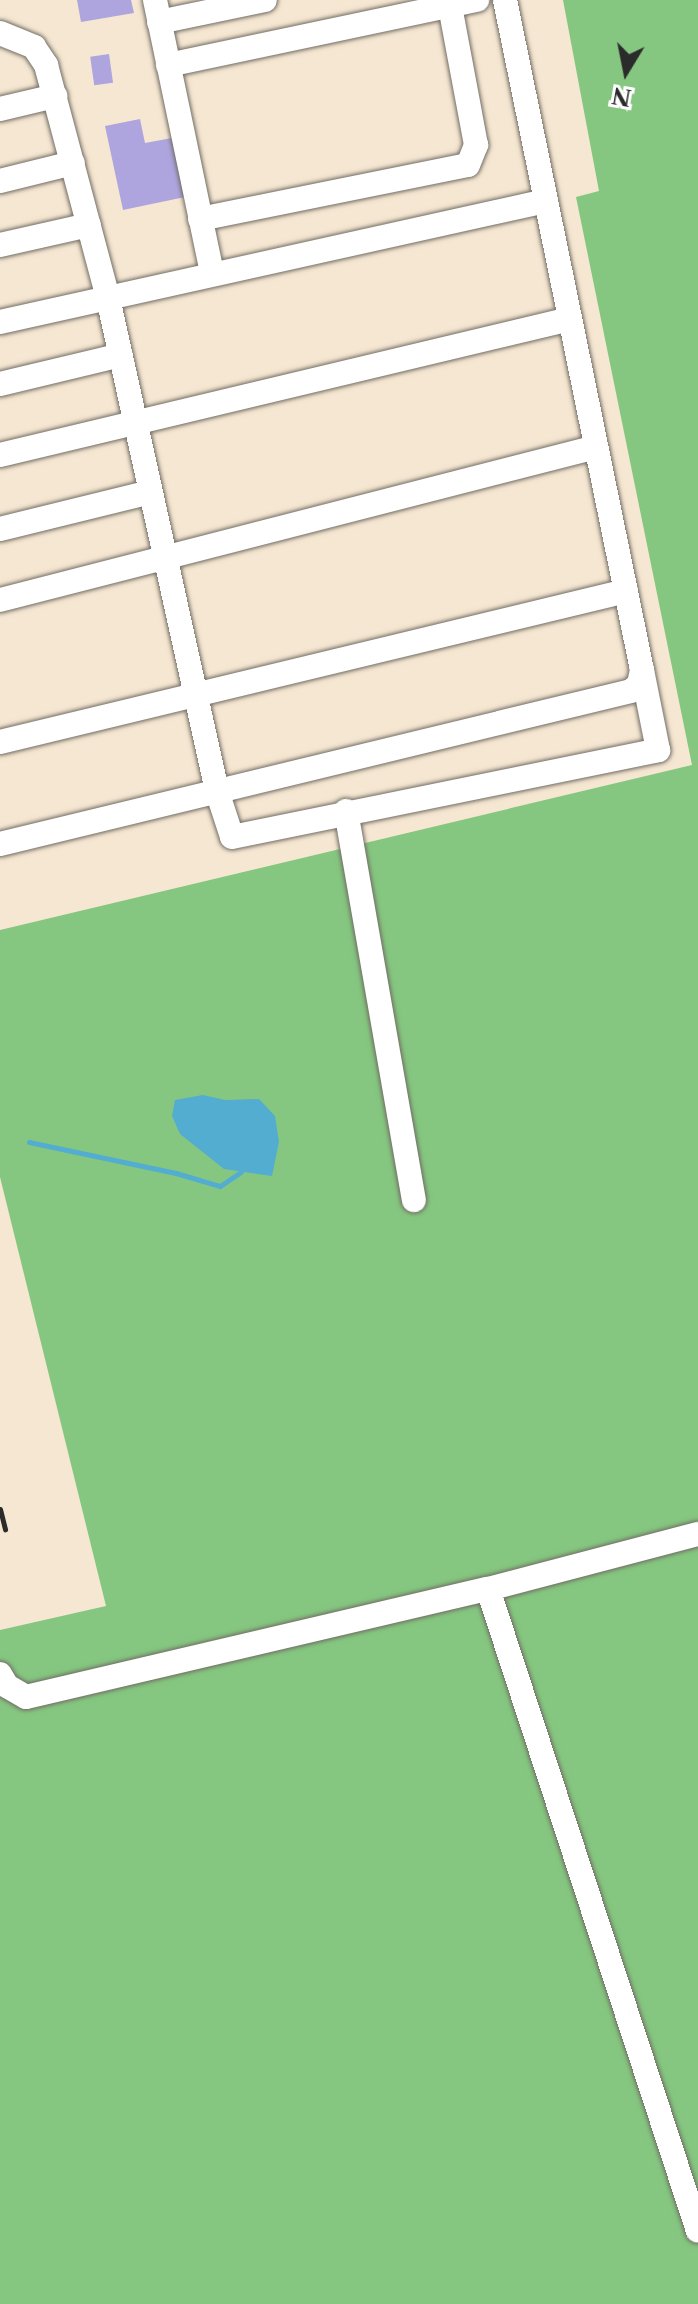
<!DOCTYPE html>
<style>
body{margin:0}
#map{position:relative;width:698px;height:2304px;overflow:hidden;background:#f6e7d2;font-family:"Libre Caslon Text",serif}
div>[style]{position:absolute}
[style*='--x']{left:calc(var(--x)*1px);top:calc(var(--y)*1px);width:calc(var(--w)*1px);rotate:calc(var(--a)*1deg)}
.green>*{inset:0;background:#85c780}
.water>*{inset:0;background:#53add0}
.stream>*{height:5px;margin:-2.5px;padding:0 2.5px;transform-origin:2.5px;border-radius:2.5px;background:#53add0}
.building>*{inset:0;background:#aea5df;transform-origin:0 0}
.roads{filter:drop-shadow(0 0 2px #726d65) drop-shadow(0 0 2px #726d65)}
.minor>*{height:24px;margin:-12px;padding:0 12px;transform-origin:12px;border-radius:12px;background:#fff}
.rail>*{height:5px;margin:-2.5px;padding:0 2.5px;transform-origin:2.5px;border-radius:2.5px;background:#2b2b2b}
span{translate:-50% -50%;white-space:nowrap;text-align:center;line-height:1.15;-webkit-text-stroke:6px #fff;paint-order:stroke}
.north{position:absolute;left:586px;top:32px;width:80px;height:80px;-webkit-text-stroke:6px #fff;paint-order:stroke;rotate:190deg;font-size:22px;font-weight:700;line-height:32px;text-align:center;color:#2b2b2b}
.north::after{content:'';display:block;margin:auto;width:28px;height:36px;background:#2b2b2b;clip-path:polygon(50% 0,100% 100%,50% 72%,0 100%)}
</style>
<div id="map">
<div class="green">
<i style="clip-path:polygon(563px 0,698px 0,698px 2304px,0 2304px,0 1630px,106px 1606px,0 1177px,0 930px,692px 765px,576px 197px,599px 191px)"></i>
</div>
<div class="water">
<i style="clip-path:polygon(203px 1095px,225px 1100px,259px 1099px,275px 1116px,279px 1142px,272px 1176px,224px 1169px,180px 1134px,172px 1116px,175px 1100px)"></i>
</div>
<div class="stream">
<i style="--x:29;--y:1142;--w:150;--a:11.9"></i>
<i style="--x:176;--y:1173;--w:46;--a:16.5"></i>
<i style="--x:220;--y:1186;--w:25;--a:-34"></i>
</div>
<div class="building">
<i style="clip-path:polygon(77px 0,131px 0,134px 13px,81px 22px)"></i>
<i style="left:109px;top:54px;width:29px;height:19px;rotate:82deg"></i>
<i style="clip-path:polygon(140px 119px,145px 143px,172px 138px,185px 197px,123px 210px,105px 126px)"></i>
</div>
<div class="roads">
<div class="minor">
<i style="--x:155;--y:0;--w:279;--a:78.2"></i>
<i style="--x:159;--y:22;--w:108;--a:-11.7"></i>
<i style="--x:0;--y:33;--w:37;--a:22"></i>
<i style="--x:34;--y:47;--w:22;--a:56"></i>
<i style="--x:46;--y:65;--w:241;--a:75.1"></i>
<i style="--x:108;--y:298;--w:505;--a:77.53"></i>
<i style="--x:217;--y:791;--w:48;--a:71.9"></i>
<i style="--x:232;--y:837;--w:435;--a:-11.5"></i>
<i style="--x:658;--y:750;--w:82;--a:-101.3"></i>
<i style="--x:168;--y:65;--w:316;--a:-11.9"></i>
<i style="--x:0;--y:109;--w:57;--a:-13.3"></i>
<i style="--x:0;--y:181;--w:75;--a:-13.9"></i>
<i style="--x:200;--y:219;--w:273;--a:-11.4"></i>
<i style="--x:468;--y:165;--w:22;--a:-68"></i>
<i style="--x:476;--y:145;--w:141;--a:-100.6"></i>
<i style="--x:0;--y:245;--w:91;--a:-12.7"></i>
<i style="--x:0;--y:322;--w:559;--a:-12.5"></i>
<i style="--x:0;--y:384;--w:124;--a:-13.5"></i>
<i style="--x:0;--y:455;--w:586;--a:-13.42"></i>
<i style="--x:0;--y:529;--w:155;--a:-13.8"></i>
<i style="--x:0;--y:600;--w:615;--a:-14.4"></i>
<i style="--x:0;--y:742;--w:644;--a:-13.56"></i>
<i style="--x:346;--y:811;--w:395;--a:80.1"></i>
<i style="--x:0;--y:844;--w:649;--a:-13.63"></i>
<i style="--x:631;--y:691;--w:11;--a:-41"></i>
<i style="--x:639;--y:684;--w:14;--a:-78"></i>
<i style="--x:642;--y:670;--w:684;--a:-101.56"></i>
<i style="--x:488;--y:1589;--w:217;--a:-14.7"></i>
<i style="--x:0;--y:1674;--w:14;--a:60"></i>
<i style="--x:7;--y:1686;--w:22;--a:30"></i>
<i style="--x:26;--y:1697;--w:474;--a:-13.2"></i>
<i style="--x:488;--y:1589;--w:675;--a:71.89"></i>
</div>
</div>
<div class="rail">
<i style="--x:0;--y:1509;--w:21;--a:76"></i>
</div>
<div class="north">N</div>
</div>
